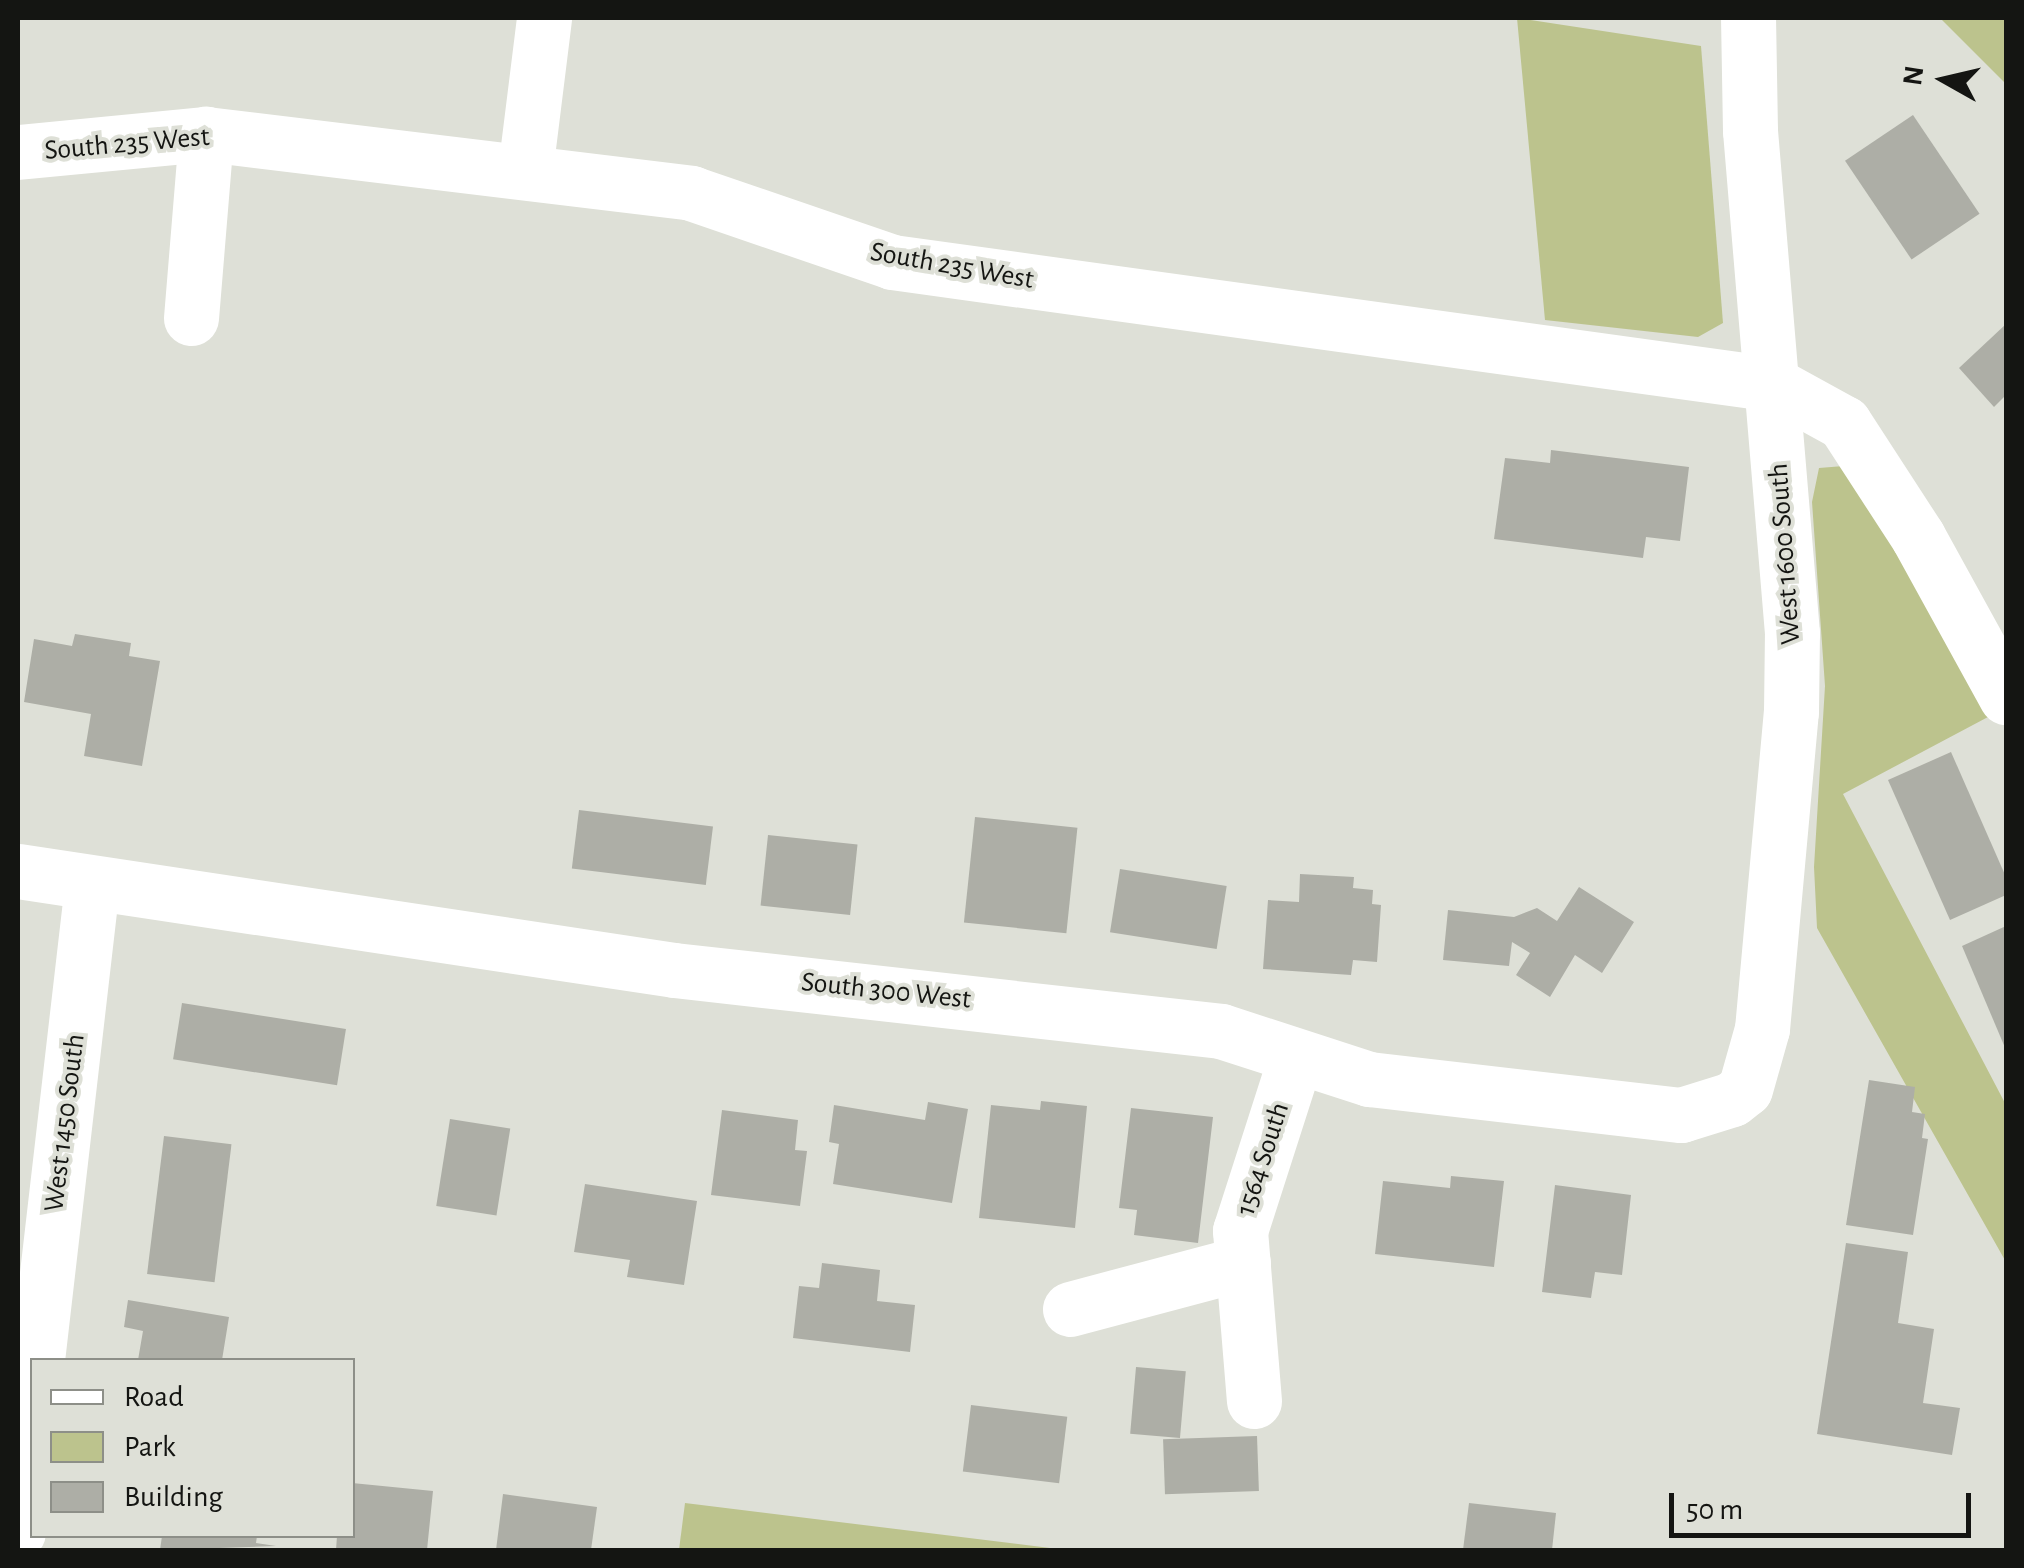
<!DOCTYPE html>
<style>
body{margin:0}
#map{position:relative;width:2024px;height:1568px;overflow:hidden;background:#dee0d7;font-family:"Alegreya Sans",sans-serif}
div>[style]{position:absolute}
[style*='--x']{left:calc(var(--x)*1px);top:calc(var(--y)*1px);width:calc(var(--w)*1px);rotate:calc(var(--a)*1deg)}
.green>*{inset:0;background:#bcc38d}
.building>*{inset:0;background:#adaea6;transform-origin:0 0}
.minor>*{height:55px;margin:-27.5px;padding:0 27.5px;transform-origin:27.5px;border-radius:27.5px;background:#fff}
span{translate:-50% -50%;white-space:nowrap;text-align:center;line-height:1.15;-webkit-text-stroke:8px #dee0d7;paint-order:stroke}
.street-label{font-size:28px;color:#141512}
.frame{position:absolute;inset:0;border:20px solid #141512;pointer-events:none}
.legend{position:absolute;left:30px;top:1358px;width:325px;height:180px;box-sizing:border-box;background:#dee0d7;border:2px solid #8d8f88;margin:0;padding:12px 18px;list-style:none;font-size:30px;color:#141512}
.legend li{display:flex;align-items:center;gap:20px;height:50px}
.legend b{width:50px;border:2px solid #8d8f88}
.north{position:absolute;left:1894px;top:30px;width:100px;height:100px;-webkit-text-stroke:8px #dee0d7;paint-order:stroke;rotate:278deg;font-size:28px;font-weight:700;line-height:40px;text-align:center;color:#141512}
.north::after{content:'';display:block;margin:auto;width:35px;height:45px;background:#141512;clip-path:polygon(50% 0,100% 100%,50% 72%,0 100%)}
.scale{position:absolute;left:1669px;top:1493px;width:302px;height:45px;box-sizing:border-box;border:5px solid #141512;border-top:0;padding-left:12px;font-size:30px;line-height:35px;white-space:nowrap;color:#141512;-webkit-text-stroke:8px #dee0d7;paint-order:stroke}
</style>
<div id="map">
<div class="green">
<i style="clip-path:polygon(1517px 18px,1701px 46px,1723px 323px,1698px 337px,1545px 320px)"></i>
<i style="clip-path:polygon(1940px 18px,2006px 18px,2006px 84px)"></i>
<i style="clip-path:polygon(1856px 465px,1988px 717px,1843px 794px,2006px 1105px,2006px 1262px,1817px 928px,1814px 867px,1825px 686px,1812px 502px,1819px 468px)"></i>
<i style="clip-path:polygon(685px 1503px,1066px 1550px,679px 1550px)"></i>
</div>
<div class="building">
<i style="left:1913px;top:115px;width:119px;height:82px;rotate:56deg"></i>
<i style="clip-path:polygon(2006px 324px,2006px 395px,1994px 407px,1959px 368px)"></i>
<i style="clip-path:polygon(1551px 450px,1689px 467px,1680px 541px,1646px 537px,1643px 558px,1494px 539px,1505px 458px,1550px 463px)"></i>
<i style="clip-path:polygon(75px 634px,131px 643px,129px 656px,160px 661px,142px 766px,84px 756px,91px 714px,24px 702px,34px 639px,72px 646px)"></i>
<i style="clip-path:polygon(1951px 752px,2006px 877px,2006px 895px,1950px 920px,1888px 780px)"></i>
<i style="left:579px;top:810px;width:135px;height:59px;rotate:7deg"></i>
<i style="left:975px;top:817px;width:103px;height:106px;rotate:6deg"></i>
<i style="left:768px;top:835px;width:90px;height:71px;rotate:6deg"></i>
<i style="left:1120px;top:869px;width:108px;height:64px;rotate:9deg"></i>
<i style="clip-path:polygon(1300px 874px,1354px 877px,1353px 888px,1373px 890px,1372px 904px,1381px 905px,1377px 962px,1353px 960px,1351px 975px,1263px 969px,1268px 900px,1299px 902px)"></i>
<i style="clip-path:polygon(1579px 887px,1634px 922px,1602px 973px,1575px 955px,1550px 997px,1516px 975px,1530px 953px,1512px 942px,1509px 966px,1443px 960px,1448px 910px,1514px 917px,1537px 908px,1557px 921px)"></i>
<i style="clip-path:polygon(2006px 926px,2006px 1050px,1962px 946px)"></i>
<i style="left:182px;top:1003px;width:166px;height:57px;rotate:9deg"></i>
<i style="clip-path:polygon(1869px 1080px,1915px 1087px,1912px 1112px,1925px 1114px,1922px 1138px,1928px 1139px,1913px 1235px,1846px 1225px)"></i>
<i style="clip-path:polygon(1041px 1101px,1087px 1106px,1075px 1228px,979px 1218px,991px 1105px,1040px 1110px)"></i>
<i style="clip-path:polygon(928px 1102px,968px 1109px,952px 1203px,833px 1184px,839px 1144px,829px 1142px,834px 1105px,925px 1120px)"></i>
<i style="clip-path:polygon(1131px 1108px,1213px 1117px,1198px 1243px,1134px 1235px,1137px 1210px,1119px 1208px)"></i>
<i style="clip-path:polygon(722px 1110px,798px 1120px,795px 1150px,807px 1151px,800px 1206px,711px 1195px)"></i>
<i style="left:450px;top:1119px;width:61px;height:88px;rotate:9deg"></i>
<i style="left:164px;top:1136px;width:68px;height:139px;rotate:7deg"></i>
<i style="clip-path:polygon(1451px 1176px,1504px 1181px,1494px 1267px,1375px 1254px,1383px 1181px,1450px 1188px)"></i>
<i style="clip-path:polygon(585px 1184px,697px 1201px,684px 1285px,627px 1277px,630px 1260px,574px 1252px)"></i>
<i style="clip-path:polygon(1555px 1185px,1631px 1195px,1622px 1275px,1595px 1272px,1591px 1298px,1542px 1292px)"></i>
<i style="clip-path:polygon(1846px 1243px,1908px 1252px,1898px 1323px,1934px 1329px,1923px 1403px,1960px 1408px,1952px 1455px,1817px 1434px)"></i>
<i style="clip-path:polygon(822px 1263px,880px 1270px,877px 1301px,915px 1305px,910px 1352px,793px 1338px,799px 1286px,819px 1288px)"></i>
<i style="clip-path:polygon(128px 1300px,229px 1317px,222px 1360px,138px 1360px,143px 1331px,124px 1327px)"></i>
<i style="left:1136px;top:1367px;width:50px;height:67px;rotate:5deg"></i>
<i style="left:971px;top:1405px;width:97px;height:67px;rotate:7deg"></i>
<i style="left:1257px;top:1436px;width:55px;height:94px;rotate:88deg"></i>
<i style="clip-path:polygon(352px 1483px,433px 1491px,427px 1550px,336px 1550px,337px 1536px,352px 1536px)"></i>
<i style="clip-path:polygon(503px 1494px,597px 1507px,591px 1550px,496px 1550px)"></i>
<i style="clip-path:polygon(1469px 1503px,1556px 1513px,1552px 1550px,1463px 1550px)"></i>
<i style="clip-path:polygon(162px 1536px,257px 1536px,256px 1543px,276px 1546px,160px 1550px)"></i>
</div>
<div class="minor">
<i style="--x:18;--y:152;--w:189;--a:-5.5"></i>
<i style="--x:206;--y:134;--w:489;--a:6.9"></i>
<i style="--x:691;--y:193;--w:213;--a:18.9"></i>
<i style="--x:892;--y:262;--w:889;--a:7.88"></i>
<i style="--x:1773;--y:384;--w:81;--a:28.8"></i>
<i style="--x:1844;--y:423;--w:136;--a:57"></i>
<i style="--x:1918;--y:537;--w:183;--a:61.2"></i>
<i style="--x:525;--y:171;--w:154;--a:-82.9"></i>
<i style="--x:191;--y:318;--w:185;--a:-85.3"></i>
<i style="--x:18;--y:871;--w:663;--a:8.58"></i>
<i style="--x:674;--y:970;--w:550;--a:6.36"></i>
<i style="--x:1221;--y:1031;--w:156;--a:18"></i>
<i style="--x:1369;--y:1079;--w:314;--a:6.6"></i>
<i style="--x:1681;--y:1115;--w:53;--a:-17.4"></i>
<i style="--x:1732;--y:1099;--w:16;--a:-38"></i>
<i style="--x:1745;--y:1089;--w:62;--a:-74.2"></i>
<i style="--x:1762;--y:1029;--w:318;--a:-84.8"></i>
<i style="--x:1791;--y:712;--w:79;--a:-89.3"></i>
<i style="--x:1792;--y:633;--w:504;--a:-94.78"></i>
<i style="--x:1750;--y:131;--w:113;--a:-91"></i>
<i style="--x:1070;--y:1309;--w:179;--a:-14.9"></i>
<i style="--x:37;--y:1360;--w:478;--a:-83.4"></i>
<i style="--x:1254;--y:1401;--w:171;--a:-94.7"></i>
<i style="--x:1240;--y:1231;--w:183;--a:-72.2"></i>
<i style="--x:18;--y:1532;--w:132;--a:-83.9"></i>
</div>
<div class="street-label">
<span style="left:127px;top:144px;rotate:-5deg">South 235 West</span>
<span style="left:952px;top:266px;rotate:10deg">South 235 West</span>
<span style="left:1785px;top:554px;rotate:-94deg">West 1600 South</span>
<span style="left:886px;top:991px;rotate:6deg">South 300 West</span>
<span style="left:65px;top:1123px;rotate:-83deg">West 1450 South</span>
<span style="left:1263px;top:1159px;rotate:-72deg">1564 South</span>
</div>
<div class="frame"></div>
<ul class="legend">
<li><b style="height:12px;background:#fff"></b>Road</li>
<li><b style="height:28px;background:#bcc38d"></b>Park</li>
<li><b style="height:28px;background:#adaea6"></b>Building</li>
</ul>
<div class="north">N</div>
<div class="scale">50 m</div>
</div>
